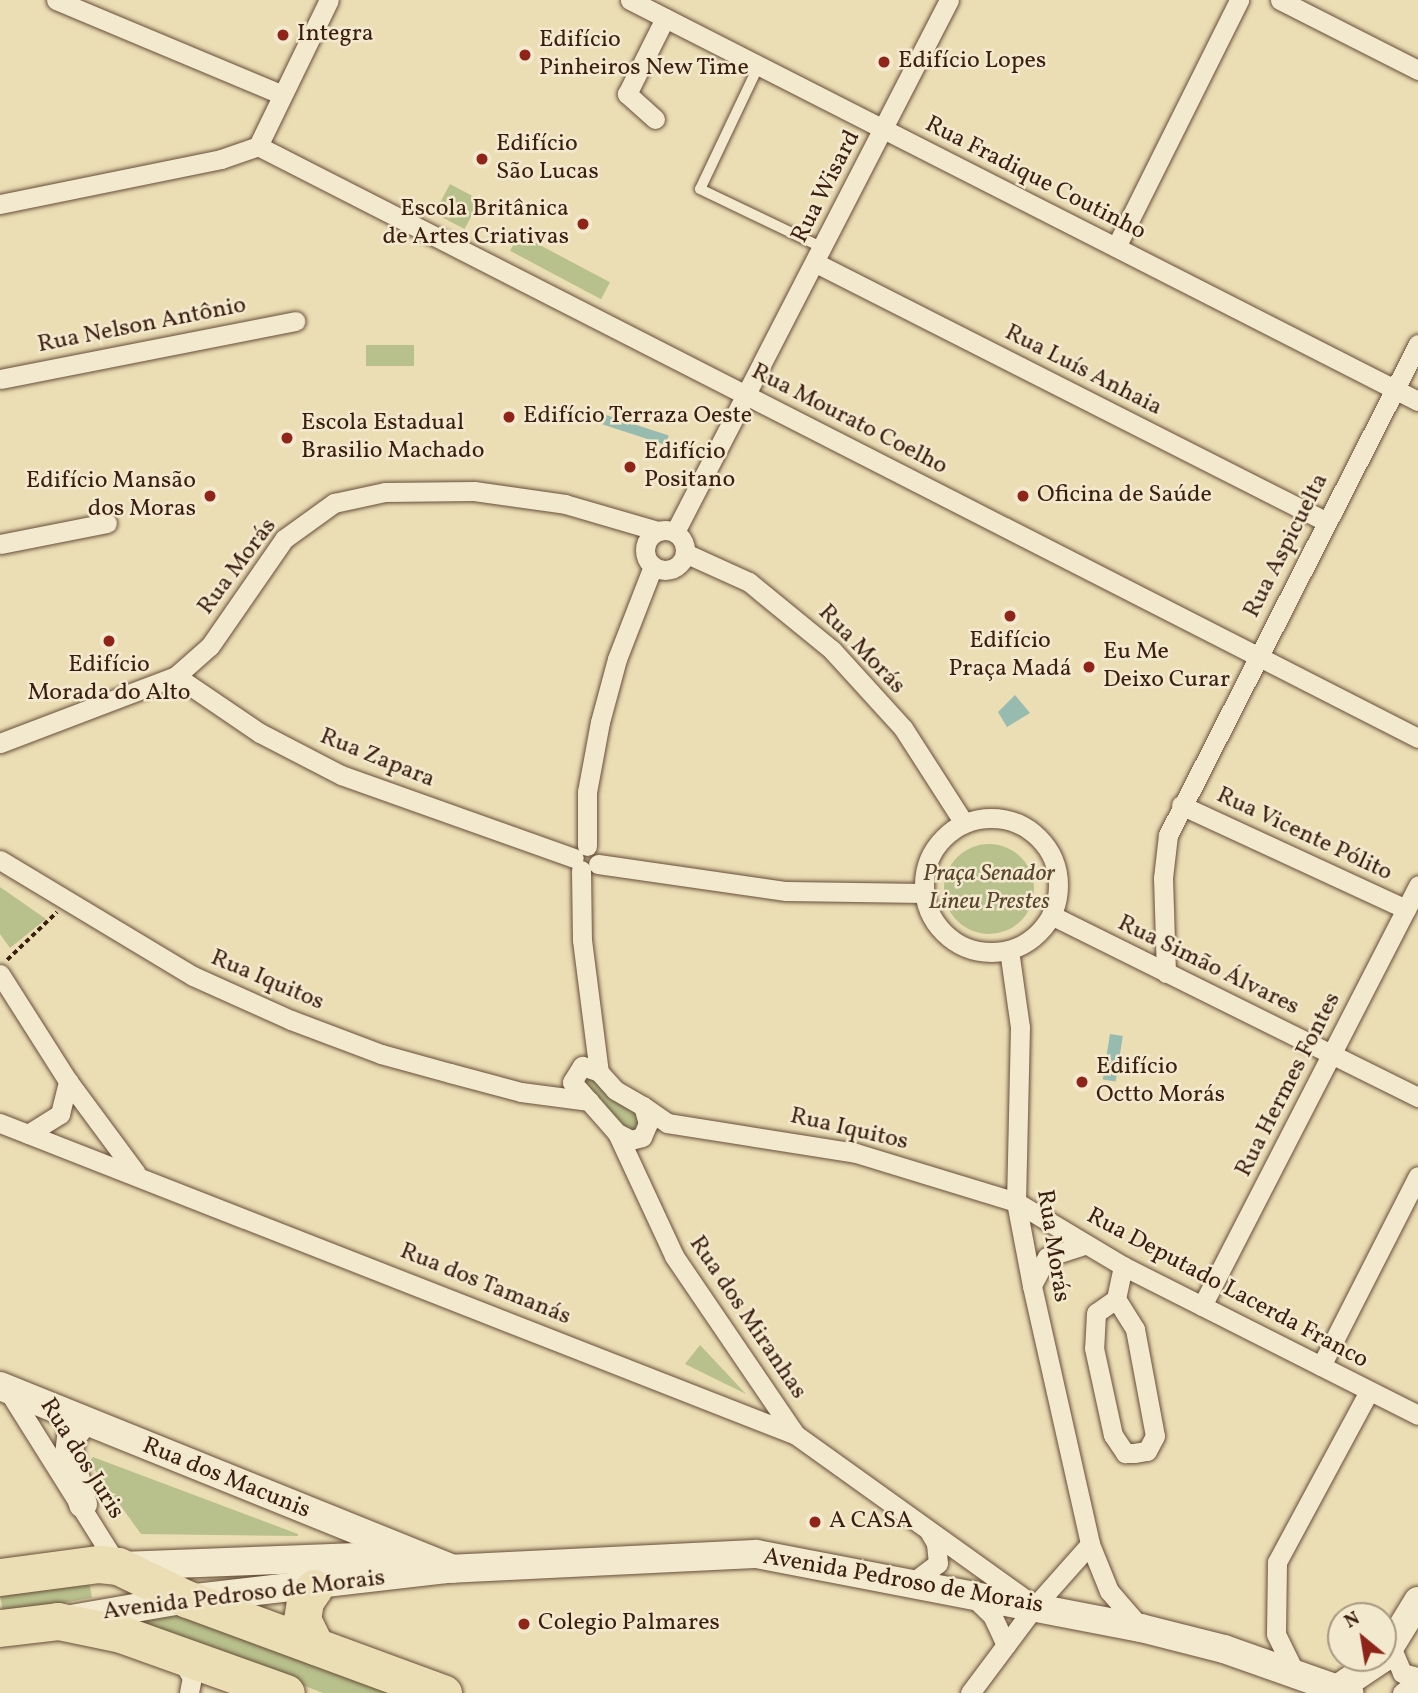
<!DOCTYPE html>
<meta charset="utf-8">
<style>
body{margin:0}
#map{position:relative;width:1418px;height:1693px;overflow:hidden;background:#ebddb4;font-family:Vollkorn,serif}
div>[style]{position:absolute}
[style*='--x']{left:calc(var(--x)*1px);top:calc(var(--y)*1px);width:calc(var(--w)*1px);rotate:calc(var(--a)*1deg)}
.green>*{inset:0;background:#b8c08c;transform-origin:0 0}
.round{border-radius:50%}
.water>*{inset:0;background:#98bbaf;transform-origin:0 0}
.path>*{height:3.5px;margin-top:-1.75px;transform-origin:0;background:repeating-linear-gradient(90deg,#3b1e10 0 5px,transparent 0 8.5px)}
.roads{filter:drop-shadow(0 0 2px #674e39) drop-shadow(0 0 2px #674e39)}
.lane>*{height:10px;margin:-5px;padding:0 5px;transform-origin:5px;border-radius:5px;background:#f2e9ce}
.street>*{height:19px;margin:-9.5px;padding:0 9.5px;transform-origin:9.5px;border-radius:9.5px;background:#f2e9ce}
.street>.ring{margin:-9.5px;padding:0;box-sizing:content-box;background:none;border:19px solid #f2e9ce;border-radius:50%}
.secondary>*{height:28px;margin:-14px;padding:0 14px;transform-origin:14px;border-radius:14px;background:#f2e9ce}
.highway>*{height:37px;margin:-18.5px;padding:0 18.5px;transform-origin:18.5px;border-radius:18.5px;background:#ebddb4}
.dots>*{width:19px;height:19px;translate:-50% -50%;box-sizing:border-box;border:4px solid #f2e9ce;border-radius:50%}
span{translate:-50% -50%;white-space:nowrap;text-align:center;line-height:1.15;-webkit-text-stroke:5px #f2e9ce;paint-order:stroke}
.poi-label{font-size:24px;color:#3b1e10}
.left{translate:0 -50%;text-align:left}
.right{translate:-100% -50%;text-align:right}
.street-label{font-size:24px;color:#3b1e10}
.park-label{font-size:24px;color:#5a462f;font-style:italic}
.north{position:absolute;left:1327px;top:1602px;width:70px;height:70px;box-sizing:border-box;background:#f2e9ce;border:2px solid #a99882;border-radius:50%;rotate:330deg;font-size:19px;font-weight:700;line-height:28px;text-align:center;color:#3b1e10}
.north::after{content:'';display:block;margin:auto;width:24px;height:32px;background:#8f2418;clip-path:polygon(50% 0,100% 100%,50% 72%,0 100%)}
</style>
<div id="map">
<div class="green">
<i style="left:450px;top:184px;width:34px;height:33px;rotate:28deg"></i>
<i style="left:519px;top:234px;width:103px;height:19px;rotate:28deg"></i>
<i style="left:414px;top:345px;width:21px;height:48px;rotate:90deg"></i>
<i class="round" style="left:944px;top:844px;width:90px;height:90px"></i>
<i style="clip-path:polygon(0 887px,46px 919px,10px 948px,0 934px)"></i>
<i style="clip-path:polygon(588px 1073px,641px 1117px,640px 1130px,626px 1130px,601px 1099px,591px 1094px,579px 1075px)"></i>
<i style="clip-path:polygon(700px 1345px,746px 1394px,685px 1364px)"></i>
<i style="clip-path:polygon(93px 1457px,298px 1534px,298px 1536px,141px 1534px,89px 1462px)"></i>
<i style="left:89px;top:1581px;width:17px;height:90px;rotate:80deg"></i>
<i style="clip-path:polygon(164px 1615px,219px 1618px,413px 1693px,323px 1693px,140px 1623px)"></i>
</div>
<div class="water">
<i style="left:606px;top:415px;width:66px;height:10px;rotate:18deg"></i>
<i style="clip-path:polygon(1015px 695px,1030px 713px,1007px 727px,998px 712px)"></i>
<i style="left:1110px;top:1034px;width:13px;height:46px;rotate:9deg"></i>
</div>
<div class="path">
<i style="--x:7;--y:960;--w:69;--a:-43.8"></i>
</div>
<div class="roads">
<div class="lane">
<i style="--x:759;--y:65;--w:137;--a:115.4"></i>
<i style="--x:700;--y:189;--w:136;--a:25.6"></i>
</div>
<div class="street">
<i style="--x:56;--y:0;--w:244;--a:22.7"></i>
<i style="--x:630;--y:0;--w:884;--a:26.97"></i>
<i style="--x:1280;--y:0;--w:155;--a:26.9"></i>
<i style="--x:655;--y:119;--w:38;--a:-138"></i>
<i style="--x:627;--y:94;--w:85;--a:-63.4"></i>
<i style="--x:258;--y:146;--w:1302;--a:27.04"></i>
<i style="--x:258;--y:146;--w:162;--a:-64.1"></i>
<i style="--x:0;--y:204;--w:226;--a:-11.5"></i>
<i style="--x:221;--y:159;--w:39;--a:-19"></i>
<i style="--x:1116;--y:247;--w:276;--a:-63.5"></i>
<i style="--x:816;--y:263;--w:573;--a:26.88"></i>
<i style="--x:0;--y:379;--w:301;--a:-11.1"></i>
<i class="ring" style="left:645px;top:530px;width:21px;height:21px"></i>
<i style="--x:675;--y:532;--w:598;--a:-62.75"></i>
<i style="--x:0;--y:544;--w:109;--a:-11.1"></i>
<i style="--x:685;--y:553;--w:70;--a:24.4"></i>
<i style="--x:749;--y:582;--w:107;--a:39.3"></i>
<i style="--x:832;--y:650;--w:105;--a:47.7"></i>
<i style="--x:903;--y:728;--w:113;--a:57.3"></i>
<i style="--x:176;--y:676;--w:102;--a:34.2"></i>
<i style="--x:260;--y:733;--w:91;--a:27.4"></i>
<i style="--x:341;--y:775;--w:247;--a:19.6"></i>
<i style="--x:0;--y:743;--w:188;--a:-20.8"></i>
<i style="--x:176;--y:676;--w:45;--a:-41.4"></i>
<i style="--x:210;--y:646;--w:130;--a:-55.3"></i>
<i style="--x:284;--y:539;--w:62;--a:-35.8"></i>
<i style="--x:334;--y:503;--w:52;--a:-12.2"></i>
<i style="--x:385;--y:492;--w:89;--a:-0.6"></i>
<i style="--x:474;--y:491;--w:92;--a:8.1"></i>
<i style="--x:565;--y:504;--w:97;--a:16.2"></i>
<i style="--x:1181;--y:805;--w:248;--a:24.8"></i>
<i class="ring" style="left:924px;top:818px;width:115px;height:115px"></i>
<i style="--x:587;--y:846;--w:54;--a:-90"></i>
<i style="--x:587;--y:792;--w:71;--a:-79.5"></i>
<i style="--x:600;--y:722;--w:65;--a:-74.9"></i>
<i style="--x:617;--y:659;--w:100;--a:-68.8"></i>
<i style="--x:0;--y:860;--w:225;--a:31"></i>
<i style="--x:193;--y:976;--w:107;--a:24.2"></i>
<i style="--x:291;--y:1020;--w:96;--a:20.7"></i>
<i style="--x:381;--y:1054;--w:72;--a:15.4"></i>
<i style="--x:450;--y:1073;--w:73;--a:15"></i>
<i style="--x:521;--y:1092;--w:69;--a:7.5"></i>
<i style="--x:598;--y:864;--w:190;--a:8.2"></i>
<i style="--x:786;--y:891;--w:138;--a:0.8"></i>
<i style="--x:581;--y:870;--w:70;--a:89.2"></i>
<i style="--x:582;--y:940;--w:133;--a:82.7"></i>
<i style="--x:599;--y:1072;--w:24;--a:48"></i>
<i style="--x:615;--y:1090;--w:32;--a:30"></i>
<i style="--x:643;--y:1106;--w:18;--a:74"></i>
<i style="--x:648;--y:1123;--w:15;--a:113"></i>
<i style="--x:642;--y:1137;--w:11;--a:165"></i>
<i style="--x:631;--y:1140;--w:16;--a:-153"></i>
<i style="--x:617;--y:1133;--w:68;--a:-131.4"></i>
<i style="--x:572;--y:1082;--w:19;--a:-58"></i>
<i style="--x:582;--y:1066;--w:18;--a:19"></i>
<i style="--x:1051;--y:915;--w:410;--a:26.4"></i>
<i style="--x:1009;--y:950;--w:78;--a:81.9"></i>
<i style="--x:1020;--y:1027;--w:175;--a:91.3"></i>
<i style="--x:1016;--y:1202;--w:86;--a:79.2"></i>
<i style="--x:1032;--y:1286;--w:264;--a:77.3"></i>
<i style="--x:1090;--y:1544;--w:51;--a:68"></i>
<i style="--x:1109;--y:1591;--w:49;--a:49.1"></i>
<i style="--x:1166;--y:973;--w:95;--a:-91.8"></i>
<i style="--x:1163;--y:878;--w:43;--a:-83.4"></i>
<i style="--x:1168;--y:835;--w:551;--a:-63.02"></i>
<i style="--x:0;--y:974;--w:127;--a:57.6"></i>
<i style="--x:68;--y:1081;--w:114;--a:53.5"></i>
<i style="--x:643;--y:1106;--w:29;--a:35"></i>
<i style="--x:667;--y:1123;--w:191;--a:9"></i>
<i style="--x:856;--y:1153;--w:167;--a:17"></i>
<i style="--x:1016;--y:1202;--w:125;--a:30.9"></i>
<i style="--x:1123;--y:1266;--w:330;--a:26.8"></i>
<i style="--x:0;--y:1123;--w:855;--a:21.4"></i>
<i style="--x:796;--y:1435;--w:289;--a:35.6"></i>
<i style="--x:617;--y:1133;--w:136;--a:65.1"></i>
<i style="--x:674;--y:1256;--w:215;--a:55.8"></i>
<i style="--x:28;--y:1134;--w:38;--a:-32"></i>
<i style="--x:60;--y:1114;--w:34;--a:-76"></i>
<i style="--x:1032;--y:1285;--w:32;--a:-62"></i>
<i style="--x:1047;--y:1257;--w:40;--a:-18"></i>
<i style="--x:1116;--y:1299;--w:24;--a:145"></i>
<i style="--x:1096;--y:1313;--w:35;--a:93"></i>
<i style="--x:1094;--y:1348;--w:89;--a:77.7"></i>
<i style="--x:1113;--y:1435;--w:22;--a:56"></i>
<i style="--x:1125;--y:1453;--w:9;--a:0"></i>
<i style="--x:1134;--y:1453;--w:13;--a:-9"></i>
<i style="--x:1147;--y:1451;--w:17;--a:-62"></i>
<i style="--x:1155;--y:1436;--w:109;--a:-100.6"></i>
<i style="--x:1135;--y:1329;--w:36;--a:-122"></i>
<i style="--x:1116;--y:1299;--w:34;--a:-78"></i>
<i style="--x:1202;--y:1306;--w:473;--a:-62.8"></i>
<i style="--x:1321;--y:1366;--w:213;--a:-63"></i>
<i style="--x:7;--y:1389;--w:209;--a:57.9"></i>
<i style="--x:913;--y:1582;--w:31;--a:-37"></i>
<i style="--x:938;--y:1563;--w:20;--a:-96"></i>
<i style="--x:936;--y:1543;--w:12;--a:-121"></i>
<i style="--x:971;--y:1595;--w:29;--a:44"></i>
<i style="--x:992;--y:1615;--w:33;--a:65"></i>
<i style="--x:1392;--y:1649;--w:26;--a:67"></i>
<i style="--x:1402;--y:1673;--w:16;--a:14"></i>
<i style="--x:180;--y:1658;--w:22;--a:58"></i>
<i style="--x:192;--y:1677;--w:16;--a:101"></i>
<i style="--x:1295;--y:1673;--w:43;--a:-116"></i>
<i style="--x:1276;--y:1634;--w:72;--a:-89.2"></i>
<i style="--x:1277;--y:1562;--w:194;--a:-61.7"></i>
<i style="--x:970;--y:1693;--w:109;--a:-53.2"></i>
<i style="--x:1035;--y:1606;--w:83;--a:-48.4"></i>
<i style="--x:1402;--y:1693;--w:21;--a:-39"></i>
</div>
<div class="secondary">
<i style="--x:0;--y:1386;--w:488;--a:22"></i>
<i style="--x:83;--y:1422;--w:20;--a:127"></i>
<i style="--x:71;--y:1438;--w:17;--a:97"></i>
<i style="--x:69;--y:1455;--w:51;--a:74.1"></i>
<i style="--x:121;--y:1566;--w:237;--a:-2.2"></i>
<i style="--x:358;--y:1557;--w:55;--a:8.4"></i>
<i style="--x:71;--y:1619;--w:118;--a:-9.8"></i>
<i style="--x:187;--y:1599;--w:261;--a:-6.6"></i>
<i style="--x:446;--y:1569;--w:310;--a:-2.8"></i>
<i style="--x:756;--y:1554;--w:392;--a:10.9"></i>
<i style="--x:1141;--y:1628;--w:86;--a:14.2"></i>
<i style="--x:1224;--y:1649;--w:133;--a:19.4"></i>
<i style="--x:1383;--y:1658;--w:67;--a:-58.4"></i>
<i style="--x:1340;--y:1687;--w:52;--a:-34"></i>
</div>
<div class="highway">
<i style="--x:0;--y:1577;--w:100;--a:-7.5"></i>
<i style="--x:99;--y:1564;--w:19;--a:6"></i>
<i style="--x:118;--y:1566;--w:76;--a:25.6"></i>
<i style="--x:187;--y:1599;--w:273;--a:20.2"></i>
<i style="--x:314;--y:1588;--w:16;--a:125"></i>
<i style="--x:305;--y:1601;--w:18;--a:99"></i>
<i style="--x:302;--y:1619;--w:30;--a:64"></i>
<i style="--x:0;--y:1628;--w:58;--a:-6.9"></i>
<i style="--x:58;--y:1621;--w:64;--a:11.7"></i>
<i style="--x:121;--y:1634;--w:175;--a:19.7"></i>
</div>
</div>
<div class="dots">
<i style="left:283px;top:35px;background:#8f2418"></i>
<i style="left:525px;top:55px;background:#8f2418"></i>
<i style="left:884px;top:62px;background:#8f2418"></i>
<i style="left:482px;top:159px;background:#8f2418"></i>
<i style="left:583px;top:224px;background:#8f2418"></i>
<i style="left:509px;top:417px;background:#8f2418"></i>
<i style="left:287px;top:438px;background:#8f2418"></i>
<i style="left:630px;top:467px;background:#8f2418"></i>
<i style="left:210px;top:496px;background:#8f2418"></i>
<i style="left:1023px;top:496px;background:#8f2418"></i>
<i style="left:1010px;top:616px;background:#8f2418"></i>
<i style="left:109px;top:641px;background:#8f2418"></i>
<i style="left:1089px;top:667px;background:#8f2418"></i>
<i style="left:1082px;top:1082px;background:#8f2418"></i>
<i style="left:815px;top:1522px;background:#8f2418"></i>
<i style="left:524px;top:1624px;background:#8f2418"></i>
</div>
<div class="poi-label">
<span class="left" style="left:297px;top:35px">Integra</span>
<span class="left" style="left:539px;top:55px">Edifício<br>Pinheiros New Time</span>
<span class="left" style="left:898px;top:62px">Edifício Lopes</span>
<span class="left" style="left:496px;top:159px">Edifício<br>São Lucas</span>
<span class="right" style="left:569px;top:224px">Escola Britânica<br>de Artes Criativas</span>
<span class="left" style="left:523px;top:417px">Edifício Terraza Oeste</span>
<span class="left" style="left:301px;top:438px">Escola Estadual<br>Brasilio Machado</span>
<span class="left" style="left:644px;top:467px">Edifício<br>Positano</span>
<span class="right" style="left:196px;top:496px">Edifício Mansão<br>dos Moras</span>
<span class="left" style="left:1037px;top:496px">Oficina de Saúde</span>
<span style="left:1010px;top:656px">Edifício<br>Praça Madá</span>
<span class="left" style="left:1103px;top:667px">Eu Me<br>Deixo Curar</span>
<span style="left:109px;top:680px">Edifício<br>Morada do Alto</span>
<span class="left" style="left:1096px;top:1082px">Edifício<br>Octto Morás</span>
<span class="left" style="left:829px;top:1522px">A CASA</span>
<span class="left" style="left:538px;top:1624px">Colegio Palmares</span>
</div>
<div class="street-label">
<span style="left:1035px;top:179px;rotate:27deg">Rua Fradique Coutinho</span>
<span style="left:827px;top:187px;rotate:-63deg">Rua Wisard</span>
<span style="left:142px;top:326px;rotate:-11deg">Rua Nelson Antônio</span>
<span style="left:1083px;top:371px;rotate:27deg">Rua Luís Anhaia</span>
<span style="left:849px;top:420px;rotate:27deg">Rua Mourato Coelho</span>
<span style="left:1287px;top:546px;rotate:-63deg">Rua Aspicuelta</span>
<span style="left:238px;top:567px;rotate:-53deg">Rua Morás</span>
<span style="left:861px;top:650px;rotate:46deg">Rua Morás</span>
<span style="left:377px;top:759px;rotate:22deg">Rua Zapara</span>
<span style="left:1304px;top:835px;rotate:25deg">Rua Vicente Pólito</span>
<span style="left:1208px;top:966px;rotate:26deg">Rua Simão Álvares</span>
<span style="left:267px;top:981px;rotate:23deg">Rua Iquitos</span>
<span style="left:1289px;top:1085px;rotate:-63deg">Rua Hermes Fontes</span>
<span style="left:849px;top:1130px;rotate:13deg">Rua Iquitos</span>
<span style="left:1052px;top:1246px;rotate:81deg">Rua Morás</span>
<span style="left:485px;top:1285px;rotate:22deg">Rua dos Tamanás</span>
<span style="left:1227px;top:1289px;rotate:28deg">Rua Deputado Lacerda Franco</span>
<span style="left:747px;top:1318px;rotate:56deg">Rua dos Miranhas</span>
<span style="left:81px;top:1459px;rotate:58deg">Rua dos Juris</span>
<span style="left:226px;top:1479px;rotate:22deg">Rua dos Macunis</span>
<span style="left:903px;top:1582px;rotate:10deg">Avenida Pedroso de Morais</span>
<span style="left:244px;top:1596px;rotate:-7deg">Avenida Pedroso de Morais</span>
</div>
<div class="park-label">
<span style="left:989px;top:889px">Praça Senador<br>Lineu Prestes</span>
</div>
<div class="north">N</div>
</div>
